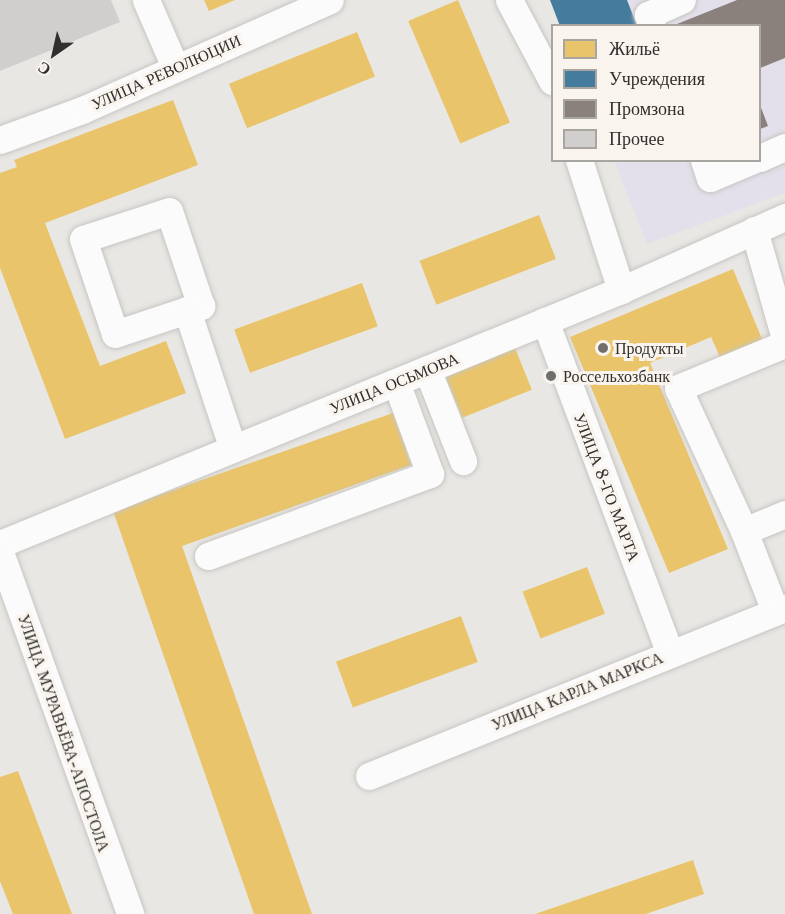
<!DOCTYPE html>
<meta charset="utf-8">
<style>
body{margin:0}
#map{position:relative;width:785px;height:914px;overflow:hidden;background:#e9e7e4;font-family:"Libre Baskerville",serif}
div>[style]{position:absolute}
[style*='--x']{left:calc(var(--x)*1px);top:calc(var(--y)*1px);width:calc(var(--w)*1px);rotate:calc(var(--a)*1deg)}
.industrial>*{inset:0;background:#e4e0eb}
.homes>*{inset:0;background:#e9c46a;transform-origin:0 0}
.public>*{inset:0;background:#457b9d}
.industry>*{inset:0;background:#8a817c}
.building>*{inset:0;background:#d1cfcd}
.roads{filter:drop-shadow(0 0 2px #c7c5c2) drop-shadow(0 0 2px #c7c5c2)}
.minor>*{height:27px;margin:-13.5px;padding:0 13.5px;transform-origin:13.5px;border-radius:13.5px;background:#fcfbfb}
.dots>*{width:16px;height:16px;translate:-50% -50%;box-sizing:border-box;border:3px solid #f9f4ee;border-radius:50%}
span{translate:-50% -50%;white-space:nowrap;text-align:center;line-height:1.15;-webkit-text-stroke:6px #f9f4ee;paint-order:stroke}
.street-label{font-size:16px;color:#312f2d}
.poi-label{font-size:16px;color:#312f2d}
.left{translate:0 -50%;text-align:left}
.legend{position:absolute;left:551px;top:24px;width:210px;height:138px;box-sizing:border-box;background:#f9f4ee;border:2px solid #a9a5a1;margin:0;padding:8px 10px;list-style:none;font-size:18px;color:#312f2d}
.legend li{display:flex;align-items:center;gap:12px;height:30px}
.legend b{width:30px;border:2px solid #a9a5a1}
.north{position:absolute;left:24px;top:24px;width:60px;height:60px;-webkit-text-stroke:4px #f9f4ee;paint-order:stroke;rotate:214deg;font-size:16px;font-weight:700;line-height:24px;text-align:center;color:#312f2d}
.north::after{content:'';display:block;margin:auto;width:21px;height:27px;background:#312f2d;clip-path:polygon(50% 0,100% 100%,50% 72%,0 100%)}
</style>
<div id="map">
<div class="industrial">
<i style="clip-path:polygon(550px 0,785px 0,785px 193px,647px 244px,614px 161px,760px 160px,760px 26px,560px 25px)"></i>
</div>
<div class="homes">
<i style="clip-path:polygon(204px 0,235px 0,209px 11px)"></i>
<i style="left:458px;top:0;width:133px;height:54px;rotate:67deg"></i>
<i style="left:357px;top:32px;width:48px;height:138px;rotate:68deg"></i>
<i style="clip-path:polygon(173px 100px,198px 165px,45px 223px,100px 366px,166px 341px,186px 393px,65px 439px,0 268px,0 173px,17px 167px,14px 160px)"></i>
<i style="left:539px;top:215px;width:47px;height:128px;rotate:69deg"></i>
<i style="clip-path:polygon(733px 269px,762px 339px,720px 357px,711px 337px,650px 363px,728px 549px,669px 573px,570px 337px)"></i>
<i style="left:362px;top:283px;width:46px;height:136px;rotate:70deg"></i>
<i style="left:515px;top:348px;width:45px;height:75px;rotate:68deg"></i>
<i style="clip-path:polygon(393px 413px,411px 465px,182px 546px,312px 914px,254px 914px,113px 511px)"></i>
<i style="left:587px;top:567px;width:50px;height:69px;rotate:69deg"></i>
<i style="left:461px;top:616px;width:49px;height:133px;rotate:70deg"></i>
<i style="clip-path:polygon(18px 771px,72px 914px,13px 914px,0 881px,0 777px)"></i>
<i style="clip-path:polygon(693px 860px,704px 894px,646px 914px,535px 914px)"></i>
</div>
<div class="public">
<i style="clip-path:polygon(550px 0,627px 0,637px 26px,560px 26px)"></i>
</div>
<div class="industry">
<i style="clip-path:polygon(737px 0,785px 0,785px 58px,760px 68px,760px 26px,672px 26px)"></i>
<i style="clip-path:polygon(760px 105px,768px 126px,760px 129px)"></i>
</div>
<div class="building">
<i style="clip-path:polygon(0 0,111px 0,120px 22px,0 71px)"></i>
</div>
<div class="roads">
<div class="minor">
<i style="--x:146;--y:0;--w:73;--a:66.6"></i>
<i style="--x:509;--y:0;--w:92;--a:62"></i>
<i style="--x:652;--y:26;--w:12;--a:-110"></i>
<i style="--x:648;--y:15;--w:37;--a:-24"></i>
<i style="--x:0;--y:140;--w:87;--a:-20.1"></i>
<i style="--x:82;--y:110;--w:271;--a:-23.9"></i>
<i style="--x:760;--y:158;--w:27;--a:-24"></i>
<i style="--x:579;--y:160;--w:137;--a:72.1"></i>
<i style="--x:704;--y:160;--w:19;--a:72"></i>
<i style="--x:710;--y:178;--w:47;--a:-22.7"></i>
<i style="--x:754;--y:230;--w:112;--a:74"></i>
<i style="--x:187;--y:310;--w:15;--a:-16"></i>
<i style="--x:201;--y:306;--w:100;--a:-108.6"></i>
<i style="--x:169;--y:211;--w:90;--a:162"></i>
<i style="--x:83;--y:239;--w:100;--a:71.4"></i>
<i style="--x:115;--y:334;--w:76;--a:-18.4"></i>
<i style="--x:187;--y:310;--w:146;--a:71.7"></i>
<i style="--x:545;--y:321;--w:355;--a:69.4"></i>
<i style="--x:427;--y:369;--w:99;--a:68.6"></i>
<i style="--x:744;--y:531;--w:44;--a:-22.5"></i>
<i style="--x:0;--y:544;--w:671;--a:-22.25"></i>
<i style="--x:621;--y:290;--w:180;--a:-24"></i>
<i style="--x:0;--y:552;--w:385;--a:70.2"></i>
<i style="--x:208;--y:556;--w:237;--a:-20.3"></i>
<i style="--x:430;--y:474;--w:98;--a:-110.3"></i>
<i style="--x:775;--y:611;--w:86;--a:-111.2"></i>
<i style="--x:744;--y:531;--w:157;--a:-114.8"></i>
<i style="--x:678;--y:388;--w:116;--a:-22.4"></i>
<i style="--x:369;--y:776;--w:449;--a:-22"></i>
</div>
</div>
<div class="dots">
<i style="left:603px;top:348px;background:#716f6d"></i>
<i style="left:551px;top:376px;background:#716f6d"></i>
</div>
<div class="street-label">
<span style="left:166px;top:72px;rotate:-24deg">УЛИЦА РЕВОЛЮЦИИ</span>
<span style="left:394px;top:383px;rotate:-22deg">УЛИЦА ОСЬМОВА</span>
<span style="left:607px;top:487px;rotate:69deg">УЛИЦА 8-ГО МАРТА</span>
<span style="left:577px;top:691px;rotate:-22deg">УЛИЦА КАРЛА МАРКСА</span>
<span style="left:64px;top:733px;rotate:71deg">УЛИЦА МУРАВЬЁВА-АПОСТОЛА</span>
</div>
<div class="poi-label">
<span class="left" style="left:615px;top:348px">Продукты</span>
<span class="left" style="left:563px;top:376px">Россельхозбанк</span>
</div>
<ul class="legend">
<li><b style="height:16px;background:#e9c46a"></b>Жильё</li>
<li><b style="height:16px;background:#457b9d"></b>Учреждения</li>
<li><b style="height:16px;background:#8a817c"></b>Промзона</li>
<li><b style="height:16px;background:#d1cfcd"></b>Прочее</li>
</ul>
<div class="north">С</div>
</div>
